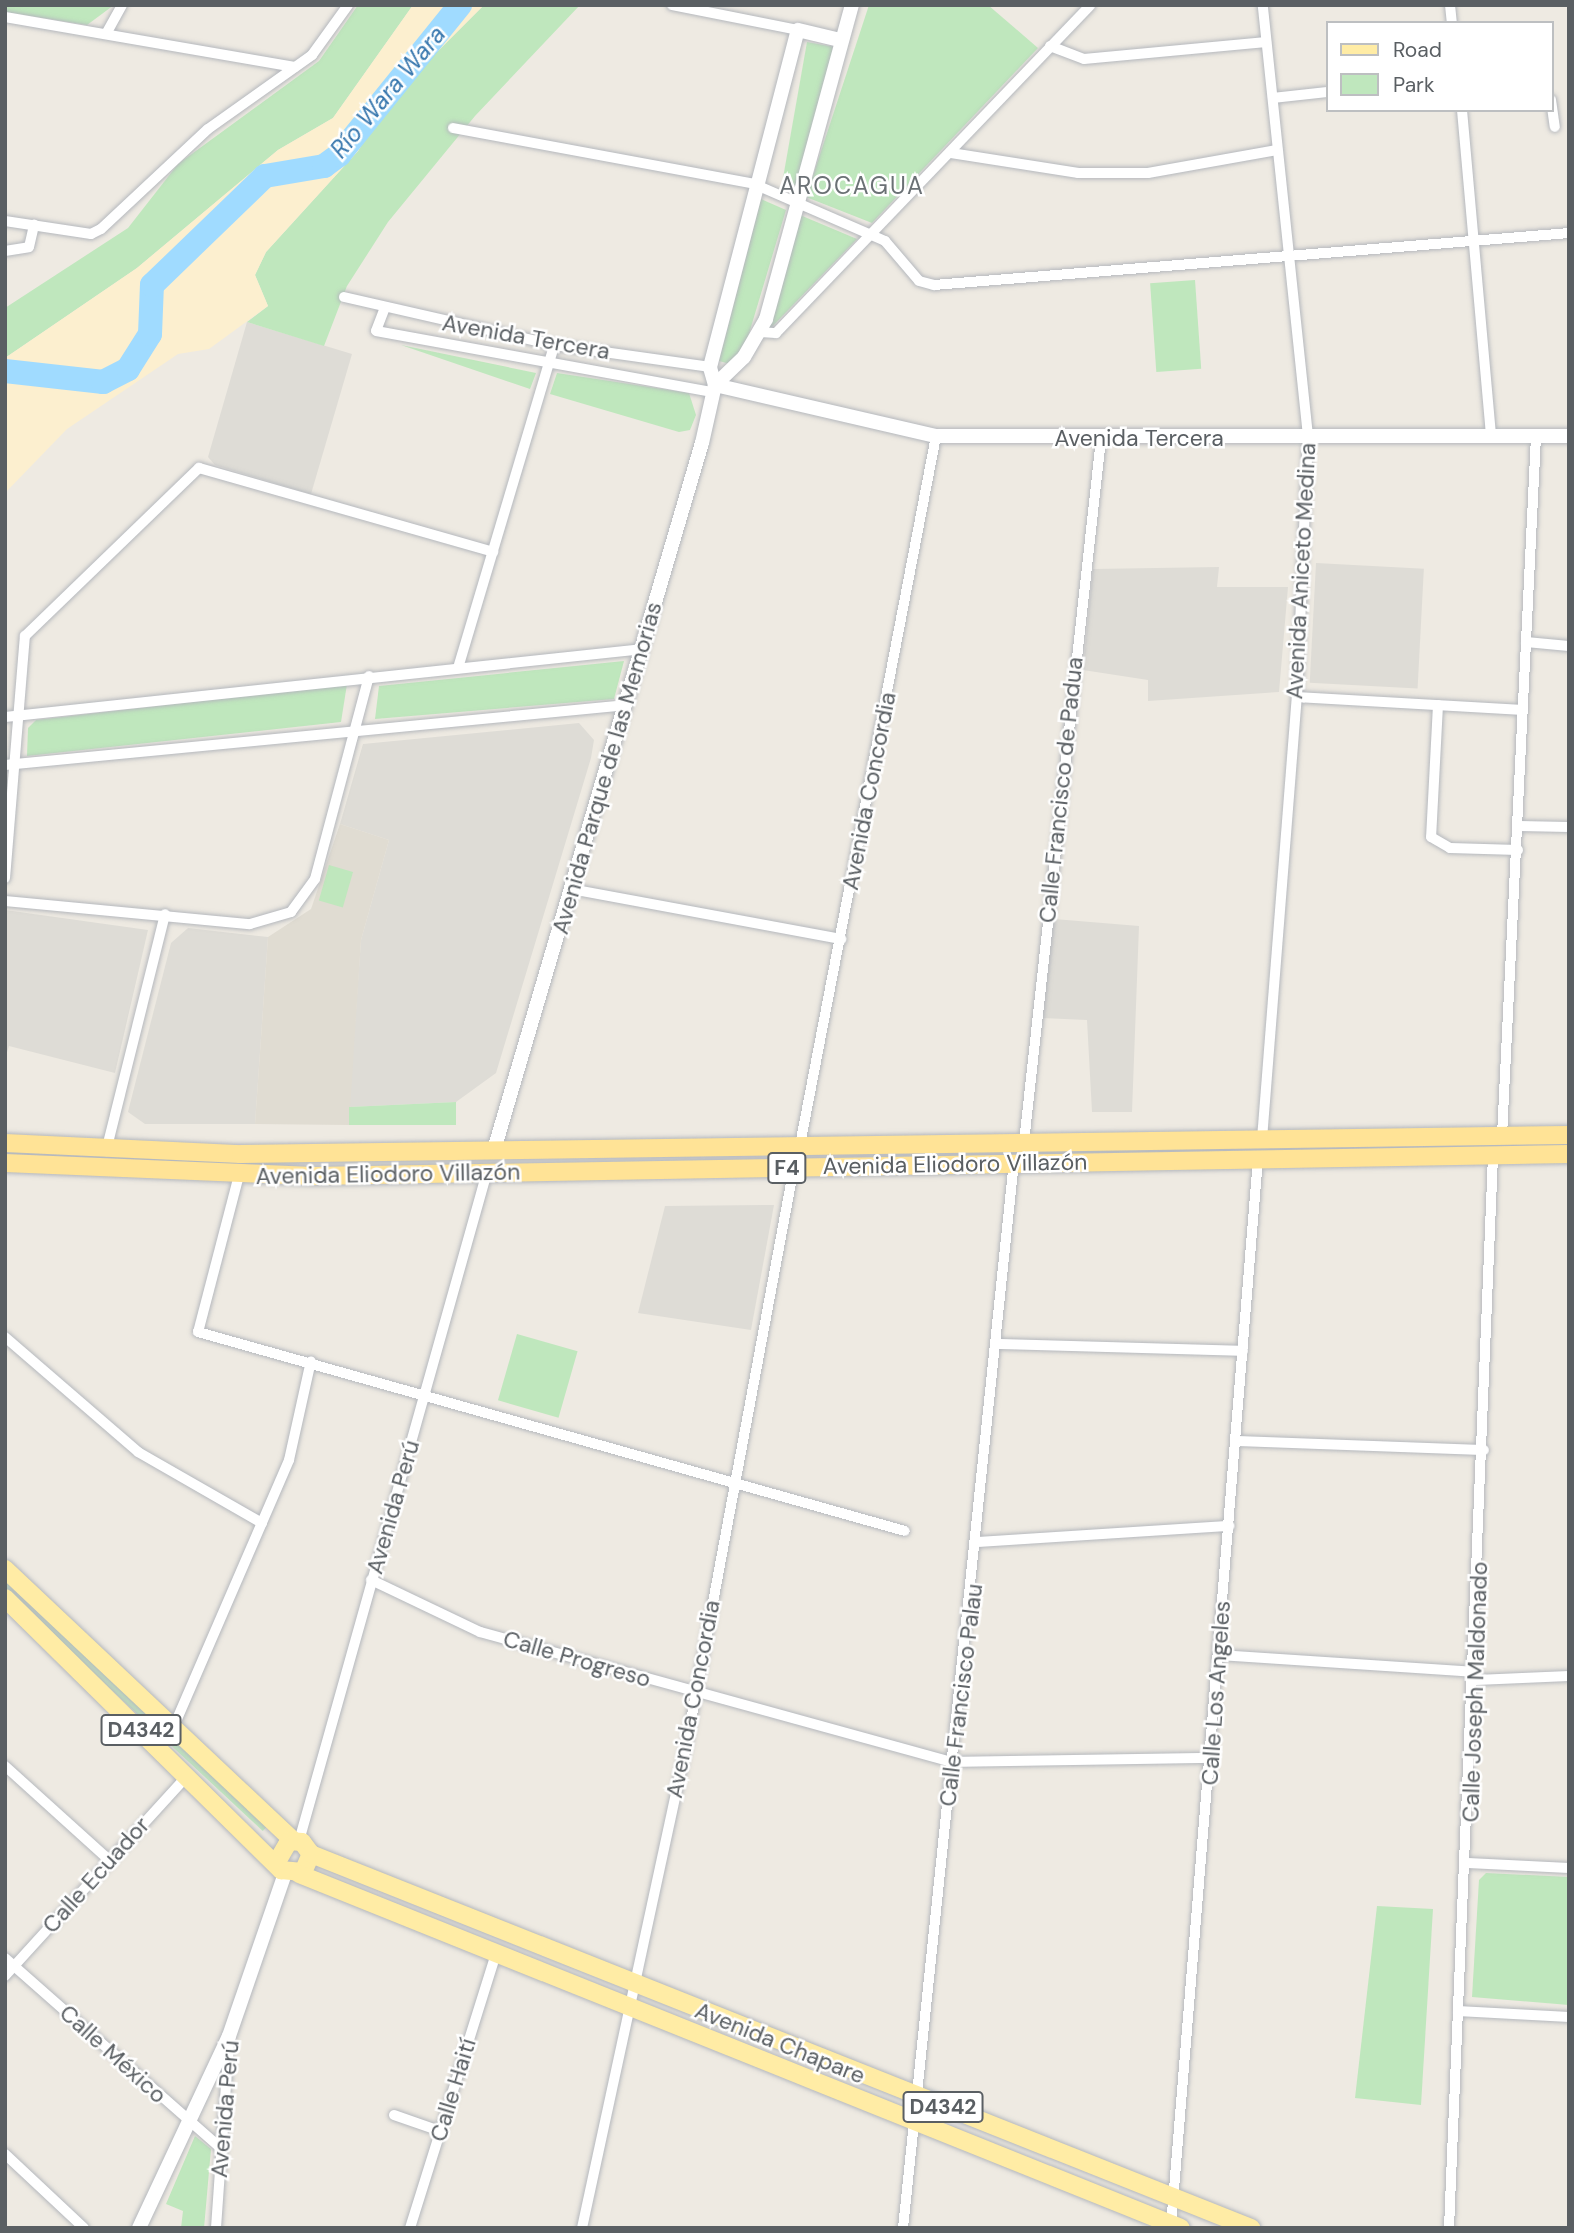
<!DOCTYPE html>
<meta charset="utf-8">
<style>
body{margin:0}
#map{position:relative;width:1574px;height:2233px;overflow:hidden;background:#eeeae2;font-family:"DM Sans",sans-serif}
div>[style]{position:absolute}
[style*='--x']{left:calc(var(--x)*1px);top:calc(var(--y)*1px);width:calc(var(--w)*1px);rotate:calc(var(--a)*1deg)}
.industrial>*{inset:0;background:#dedcd6;transform-origin:0 0}
.education>*{inset:0;background:#e0dcd2}
.green>*{inset:0;background:#bfe7bd;transform-origin:0 0}
.sand>*{inset:0;background:#fcefcf}
.river>*{height:24px;margin:-12px;padding:0 12px;transform-origin:12px;border-radius:12px;background:#a0dbff}
.roads{filter:drop-shadow(0 0 2px #b5b8bd) drop-shadow(0 0 2px #b5b8bd)}
.minor>*{height:10px;margin:-5px;padding:0 5px;transform-origin:5px;border-radius:5px;background:#fff}
.tertiary>*{height:14px;margin:-7px;padding:0 7px;transform-origin:7px;border-radius:7px;background:#fff}
.primary>*{height:18px;margin:-9px;padding:0 9px;transform-origin:9px;border-radius:9px;background:#ffeca5}
.trunk>*{height:18px;margin:-9px;padding:0 9px;transform-origin:9px;border-radius:9px;background:#ffe396}
span{translate:-50% -50%;white-space:nowrap;text-align:center;line-height:1.15;-webkit-text-stroke:5px #fff;paint-order:stroke}
.shield-label span{padding:2px 5px;background:#fff;border:2px solid;border-radius:5px;-webkit-text-stroke-width:0}
.shield-label{font-size:21px;color:#5a5f63;font-weight:700}
.street-label{font-size:23px;color:#5a5f63}
.water-label{font-size:24px;color:#3676ad;font-style:italic}
.neighbourhood-label{font-size:24px;color:#6b7175;letter-spacing:2px}
.frame{position:absolute;inset:0;border:7px solid #5a5f63;pointer-events:none}
.legend{position:absolute;left:1326px;top:21px;width:228px;height:91px;box-sizing:border-box;background:#fff;border:2px solid #bdbfc1;margin:0;padding:9px 12px;list-style:none;font-size:21px;color:#5a5f63}
.legend li{display:flex;align-items:center;gap:14px;height:35px}
.legend b{width:35px;border:2px solid #bdbfc1}
</style>
<div id="map">
<div class="industrial">
<i style="clip-path:polygon(247px 322px,352px 354px,311px 494px,215px 465px,208px 457px)"></i>
<i style="left:1316px;top:563px;width:108px;height:120px;rotate:3deg"></i>
<i style="clip-path:polygon(1219px 567px,1217px 587px,1288px 587px,1279px 692px,1148px 701px,1148px 680px,1083px 670px,1093px 569px)"></i>
<i style="clip-path:polygon(579px 723px,594px 740px,591px 758px,496px 1073px,456px 1102px,349px 1107px,361px 940px,389px 840px,340px 824px,363px 744px)"></i>
<i style="clip-path:polygon(5px 910px,148px 930px,115px 1073px,9px 1046px,5px 1059px)"></i>
<i style="clip-path:polygon(1054px 919px,1139px 926px,1132px 1112px,1092px 1112px,1087px 1020px,1042px 1018px)"></i>
<i style="clip-path:polygon(188px 928px,268px 937px,255px 1124px,145px 1124px,128px 1112px,171px 943px)"></i>
<i style="clip-path:polygon(774px 1205px,751px 1330px,638px 1313px,665px 1206px)"></i>
</div>
<div class="education">
<i style="clip-path:polygon(340px 824px,389px 840px,361px 940px,349px 1125px,255px 1124px,268px 937px,311px 909px)"></i>
</div>
<div class="green">
<i style="clip-path:polygon(5px 5px,114px 5px,87px 25px,5px 12px)"></i>
<i style="clip-path:polygon(358px 5px,413px 5px,333px 118px,278px 150px,137px 268px,5px 358px,5px 308px,128px 228px,178px 164px,319px 61px)"></i>
<i style="clip-path:polygon(484px 5px,580px 5px,475px 116px,388px 222px,347px 286px,324px 346px,247px 322px,268px 306px,255px 275px,266px 252px,358px 151px,390px 99px)"></i>
<i style="clip-path:polygon(869px 5px,988px 5px,1038px 48px,872px 223px,806px 197px)"></i>
<i style="left:807px;top:42px;width:27px;height:143px;rotate:10deg"></i>
<i style="clip-path:polygon(761px 199px,786px 210px,742px 357px,734px 365px,719px 361px)"></i>
<i style="clip-path:polygon(800px 215px,857px 239px,764px 335px)"></i>
<i style="left:1195px;top:280px;width:89px;height:45px;rotate:86deg"></i>
<i style="clip-path:polygon(401px 345px,536px 373px,530px 389px)"></i>
<i style="clip-path:polygon(557px 373px,689px 393px,696px 415px,690px 430px,679px 432px,550px 394px)"></i>
<i style="clip-path:polygon(624px 661px,614px 699px,375px 719px,379px 686px)"></i>
<i style="clip-path:polygon(347px 684px,341px 722px,27px 756px,28px 728px,36px 720px)"></i>
<i style="left:329px;top:865px;width:25px;height:37px;rotate:16deg"></i>
<i style="clip-path:polygon(456px 1102px,456px 1125px,349px 1125px,349px 1107px)"></i>
<i style="left:517px;top:1334px;width:63px;height:69px;rotate:16deg"></i>
<i style="left:5px;top:1581px;width:359px;height:7px;rotate:43deg"></i>
<i style="clip-path:polygon(1486px 1873px,1569px 1877px,1569px 2005px,1472px 1997px,1479px 1880px)"></i>
<i style="clip-path:polygon(1377px 1906px,1433px 1909px,1421px 2105px,1355px 2098px)"></i>
<i style="clip-path:polygon(195px 2136px,211px 2149px,204px 2228px,181px 2228px,183px 2211px,166px 2204px)"></i>
</div>
<div class="sand">
<i style="clip-path:polygon(413px 5px,484px 5px,390px 99px,358px 151px,266px 252px,255px 275px,268px 306px,209px 349px,178px 354px,67px 429px,5px 493px,5px 358px,137px 268px,278px 150px,333px 118px)"></i>
</div>
<div class="river">
<i style="--x:5;--y:371;--w:99;--a:6.4"></i>
<i style="--x:103;--y:382;--w:28;--a:-27"></i>
<i style="--x:128;--y:369;--w:41;--a:-57.8"></i>
<i style="--x:150;--y:334;--w:49;--a:-87.7"></i>
<i style="--x:152;--y:285;--w:157;--a:-44"></i>
<i style="--x:265;--y:176;--w:60;--a:-9.6"></i>
<i style="--x:324;--y:166;--w:19;--a:-36"></i>
<i style="--x:339;--y:155;--w:193;--a:-51.1"></i>
</div>
<div class="roads">
<div class="minor">
<i style="--x:672;--y:5;--w:128;--a:11.2"></i>
<i style="--x:1450;--y:5;--w:18;--a:84"></i>
<i style="--x:5;--y:17;--w:294;--a:9.8"></i>
<i style="--x:106;--y:34;--w:33;--a:-61"></i>
<i style="--x:1050;--y:46;--w:36;--a:21"></i>
<i style="--x:1084;--y:59;--w:183;--a:-5.3"></i>
<i style="--x:1273;--y:98;--w:54;--a:-6.3"></i>
<i style="--x:1551;--y:100;--w:27;--a:82"></i>
<i style="--x:1462;--y:110;--w:327;--a:84.9"></i>
<i style="--x:453;--y:128;--w:306;--a:10.5"></i>
<i style="--x:754;--y:184;--w:143;--a:23.5"></i>
<i style="--x:885;--y:241;--w:52;--a:49.6"></i>
<i style="--x:919;--y:281;--w:16;--a:15"></i>
<i style="--x:934;--y:285;--w:637;--a:-4.68"></i>
<i style="--x:951;--y:153;--w:129;--a:8.9"></i>
<i style="--x:1078;--y:173;--w:70;--a:0"></i>
<i style="--x:1148;--y:173;--w:131;--a:-10.1"></i>
<i style="--x:5;--y:221;--w:87;--a:8.6"></i>
<i style="--x:91;--y:234;--w:11;--a:-27"></i>
<i style="--x:101;--y:229;--w:146;--a:-43.1"></i>
<i style="--x:208;--y:129;--w:128;--a:-35.4"></i>
<i style="--x:312;--y:55;--w:62;--a:-54.2"></i>
<i style="--x:5;--y:251;--w:24;--a:-9"></i>
<i style="--x:29;--y:247;--w:23;--a:-77"></i>
<i style="--x:344;--y:297;--w:215;--a:12.9"></i>
<i style="--x:554;--y:345;--w:158;--a:8"></i>
<i style="--x:384;--y:310;--w:22;--a:111"></i>
<i style="--x:376;--y:331;--w:342;--a:10.3"></i>
<i style="--x:760;--y:332;--w:16;--a:4"></i>
<i style="--x:776;--y:333;--w:454;--a:-46.2"></i>
<i style="--x:1526;--y:642;--w:43;--a:5.3"></i>
<i style="--x:458;--y:668;--w:337;--a:-73.4"></i>
<i style="--x:1297;--y:697;--w:226;--a:3.3"></i>
<i style="--x:1438;--y:705;--w:132;--a:93"></i>
<i style="--x:1431;--y:837;--w:22;--a:30"></i>
<i style="--x:1450;--y:848;--w:68;--a:1.7"></i>
<i style="--x:5;--y:717;--w:642;--a:-6.08"></i>
<i style="--x:5;--y:765;--w:625;--a:-5.51"></i>
<i style="--x:1519;--y:826;--w:50;--a:1.1"></i>
<i style="--x:5;--y:878;--w:243;--a:-85.3"></i>
<i style="--x:25;--y:636;--w:242;--a:-44"></i>
<i style="--x:199;--y:468;--w:306;--a:15.9"></i>
<i style="--x:571;--y:889;--w:275;--a:10.5"></i>
<i style="--x:5;--y:901;--w:246;--a:5.4"></i>
<i style="--x:250;--y:924;--w:43;--a:-16.3"></i>
<i style="--x:291;--y:912;--w:41;--a:-54"></i>
<i style="--x:315;--y:879;--w:210;--a:-75.1"></i>
<i style="--x:1502;--y:1136;--w:702;--a:-87.22"></i>
<i style="--x:1262;--y:1139;--w:443;--a:-85.5"></i>
<i style="--x:1297;--y:697;--w:261;--a:-87.6"></i>
<i style="--x:1308;--y:436;--w:433;--a:-96"></i>
<i style="--x:1024;--y:1142;--w:707;--a:-83.75"></i>
<i style="--x:800;--y:1145;--w:722;--a:-79.14"></i>
<i style="--x:106;--y:1151;--w:244;--a:-76"></i>
<i style="--x:239;--y:1175;--w:162;--a:104.6"></i>
<i style="--x:198;--y:1332;--w:734;--a:15.72"></i>
<i style="--x:5;--y:1337;--w:176;--a:40.8"></i>
<i style="--x:138;--y:1452;--w:143;--a:29.8"></i>
<i style="--x:997;--y:1344;--w:246;--a:1.6"></i>
<i style="--x:1236;--y:1441;--w:248;--a:2.1"></i>
<i style="--x:979;--y:1542;--w:251;--a:-3.7"></i>
<i style="--x:371;--y:1580;--w:121;--a:25.5"></i>
<i style="--x:480;--y:1632;--w:490;--a:15.4"></i>
<i style="--x:952;--y:1762;--w:259;--a:-0.9"></i>
<i style="--x:1219;--y:1655;--w:258;--a:3.8"></i>
<i style="--x:1476;--y:1680;--w:93;--a:-2.5"></i>
<i style="--x:174;--y:1726;--w:290;--a:-66.6"></i>
<i style="--x:289;--y:1460;--w:101;--a:-77.5"></i>
<i style="--x:5;--y:1766;--w:142;--a:42.1"></i>
<i style="--x:299;--y:1841;--w:695;--a:-74.3"></i>
<i style="--x:1468;--y:1863;--w:101;--a:2.8"></i>
<i style="--x:5;--y:1958;--w:289;--a:41.4"></i>
<i style="--x:5;--y:1976;--w:272;--a:-47.7"></i>
<i style="--x:1458;--y:2011;--w:111;--a:3.1"></i>
<i style="--x:394;--y:2115;--w:49;--a:19.2"></i>
<i style="--x:5;--y:2154;--w:108;--a:43.1"></i>
<i style="--x:1171;--y:2226;--w:1072;--a:-85.34"></i>
<i style="--x:216;--y:2228;--w:186;--a:-86"></i>
<i style="--x:410;--y:2228;--w:288;--a:-72.6"></i>
<i style="--x:582;--y:2228;--w:497;--a:-77.8"></i>
<i style="--x:687;--y:1742;--w:585;--a:-79.46"></i>
<i style="--x:903;--y:2228;--w:1072;--a:-84.06"></i>
<i style="--x:1449;--y:2228;--w:1074;--a:-87.65"></i>
</div>
<div class="tertiary">
<i style="--x:715;--y:385;--w:227;--a:13"></i>
<i style="--x:936;--y:436;--w:633;--a:0"></i>
<i style="--x:715;--y:385;--w:40;--a:-44"></i>
<i style="--x:744;--y:357;--w:44;--a:-59.9"></i>
<i style="--x:766;--y:319;--w:326;--a:-74.7"></i>
<i style="--x:494;--y:1150;--w:737;--a:-73.61"></i>
<i style="--x:702;--y:443;--w:59;--a:-77.4"></i>
<i style="--x:715;--y:385;--w:19;--a:-106"></i>
<i style="--x:710;--y:367;--w:348;--a:-75.4"></i>
<i style="--x:798;--y:30;--w:43;--a:13.4"></i>
<i style="--x:139;--y:2228;--w:212;--a:-64.9"></i>
<i style="--x:229;--y:2036;--w:172;--a:-71"></i>
</div>
<div class="primary">
<i style="--x:5;--y:1569;--w:395;--a:43.3"></i>
<i style="--x:5;--y:1598;--w:388;--a:44.6"></i>
<i style="--x:281;--y:1870;--w:22;--a:5"></i>
<i style="--x:303;--y:1872;--w:20;--a:-66"></i>
<i style="--x:311;--y:1854;--w:15;--a:-127"></i>
<i style="--x:302;--y:1842;--w:13;--a:-176"></i>
<i style="--x:289;--y:1841;--w:24;--a:120"></i>
<i style="--x:311;--y:1854;--w:1012;--a:21.7"></i>
<i style="--x:299;--y:1874;--w:950;--a:21.87"></i>
</div>
<div class="trunk">
<i style="--x:5;--y:1143;--w:236;--a:2.7"></i>
<i style="--x:241;--y:1154;--w:1328;--a:-0.82"></i>
<i style="--x:5;--y:1163;--w:308;--a:2.4"></i>
<i style="--x:313;--y:1176;--w:1256;--a:-1"></i>
</div>
</div>
<div class="shield-label">
<span style="left:787px;top:1168px">F4</span>
<span style="left:141px;top:1730px">D4342</span>
<span style="left:943px;top:2107px">D4342</span>
</div>
<div class="street-label">
<span style="left:526px;top:337px;rotate:10deg">Avenida Tercera</span>
<span style="left:1139px;top:438px">Avenida Tercera</span>
<span style="left:1301px;top:571px;rotate:-87deg">Avenida Aniceto Medina</span>
<span style="left:607px;top:768px;rotate:-74deg">Avenida Parque de las Memorias</span>
<span style="left:1061px;top:790px;rotate:-84deg">Calle Francisco de Padua</span>
<span style="left:869px;top:791px;rotate:-79deg">Avenida Concordia</span>
<span style="left:955px;top:1164px;rotate:-1deg">Avenida Eliodoro Villazón</span>
<span style="left:388px;top:1174px;rotate:-1deg">Avenida Eliodoro Villazón</span>
<span style="left:393px;top:1507px;rotate:-74deg">Avenida Perú</span>
<span style="left:577px;top:1659px;rotate:16deg">Calle Progreso</span>
<span style="left:1475px;top:1692px;rotate:-88deg">Calle Joseph Maldonado</span>
<span style="left:1216px;top:1693px;rotate:-86deg">Calle Los Angeles</span>
<span style="left:961px;top:1695px;rotate:-83deg">Calle Francisco Palau</span>
<span style="left:693px;top:1699px;rotate:-79deg">Avenida Concordia</span>
<span style="left:96px;top:1875px;rotate:-48deg">Calle Ecuador</span>
<span style="left:780px;top:2043px;rotate:22deg">Avenida Chapare</span>
<span style="left:113px;top:2054px;rotate:42deg">Calle México</span>
<span style="left:453px;top:2090px;rotate:-73deg">Calle Haití</span>
<span style="left:225px;top:2109px;rotate:-85deg">Avenida Perú</span>
</div>
<div class="water-label">
<span style="left:388px;top:92px;rotate:-50deg">Río Wara Wara</span>
</div>
<div class="neighbourhood-label">
<span style="left:852px;top:186px">AROCAGUA</span>
</div>
<div class="frame"></div>
<ul class="legend">
<li><b style="height:9px;background:#ffeca5"></b>Road</li>
<li><b style="height:19px;background:#bfe7bd"></b>Park</li>
</ul>
</div>
